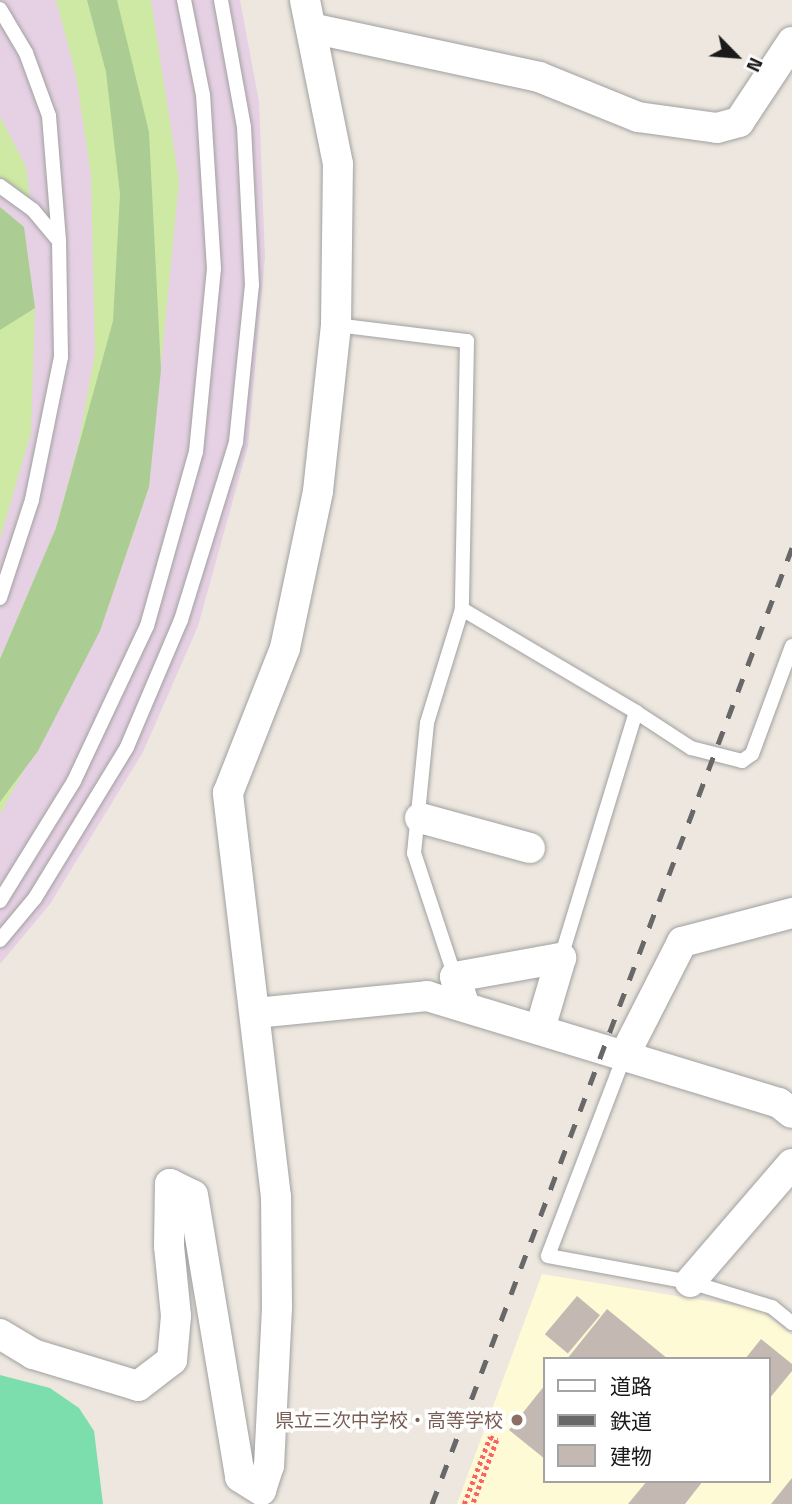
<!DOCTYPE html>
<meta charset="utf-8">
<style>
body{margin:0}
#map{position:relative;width:792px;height:1504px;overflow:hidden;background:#ede7df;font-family:"Titillium Web","Noto Sans JP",sans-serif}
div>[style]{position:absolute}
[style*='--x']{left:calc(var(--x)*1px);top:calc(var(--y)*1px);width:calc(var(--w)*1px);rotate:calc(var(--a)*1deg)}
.industrial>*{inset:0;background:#e6d1e4}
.education>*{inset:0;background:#fffad6}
.grass>*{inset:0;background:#cee9a3}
.forest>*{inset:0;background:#abcd93}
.pitch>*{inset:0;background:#7bdeac}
.building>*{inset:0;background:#c4b8b3;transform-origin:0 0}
.path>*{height:4.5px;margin-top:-2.25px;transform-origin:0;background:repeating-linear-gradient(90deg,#fc6164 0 3.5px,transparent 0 7px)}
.roads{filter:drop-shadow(0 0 2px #a1a1a1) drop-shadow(0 0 2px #a1a1a1)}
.lane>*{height:14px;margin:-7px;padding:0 7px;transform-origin:7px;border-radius:7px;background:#fff}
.street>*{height:30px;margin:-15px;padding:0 15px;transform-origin:15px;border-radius:15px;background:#fff}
.rail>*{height:5px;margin-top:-2.5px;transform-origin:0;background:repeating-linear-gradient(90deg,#686868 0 14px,transparent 0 28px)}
.dots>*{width:19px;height:19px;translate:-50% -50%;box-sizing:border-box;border:4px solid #fff;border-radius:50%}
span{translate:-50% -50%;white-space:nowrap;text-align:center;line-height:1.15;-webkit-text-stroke:7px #fff;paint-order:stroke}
.education-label{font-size:19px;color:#785e54}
.right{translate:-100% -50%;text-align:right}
.legend{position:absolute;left:543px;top:1357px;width:228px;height:126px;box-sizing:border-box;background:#fff;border:2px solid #a3a3a3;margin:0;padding:9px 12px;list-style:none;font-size:21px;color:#1a1a1a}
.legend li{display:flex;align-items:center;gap:14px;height:35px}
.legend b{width:35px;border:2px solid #a3a3a3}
.north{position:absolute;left:701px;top:21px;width:70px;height:70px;-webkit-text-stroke:5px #fff;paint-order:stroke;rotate:115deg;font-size:19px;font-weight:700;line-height:28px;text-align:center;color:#1a1a1a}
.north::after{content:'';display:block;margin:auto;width:24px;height:32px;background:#1a1a1a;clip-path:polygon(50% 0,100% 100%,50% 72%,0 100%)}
</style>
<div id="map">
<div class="industrial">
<i style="clip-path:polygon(0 0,240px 0,259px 102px,265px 257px,248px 446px,198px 626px,143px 752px,50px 904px,0 964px)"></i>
</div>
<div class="education">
<i style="clip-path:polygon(evenodd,542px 1274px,744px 1307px,763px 1312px,792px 1335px,792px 1504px,457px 1504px,542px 1274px,545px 1359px,769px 1359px,769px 1481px,545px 1481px,545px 1359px)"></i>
</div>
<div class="grass">
<i style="clip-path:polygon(56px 0,151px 0,179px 181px,149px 487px,100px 631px,0 814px,0 659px,56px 528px,78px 446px,95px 353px,91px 176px,76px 75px)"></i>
<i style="clip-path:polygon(0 116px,26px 167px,30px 198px,0 177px)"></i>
<i style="clip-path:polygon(0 207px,24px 227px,35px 308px,31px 432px,0 539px)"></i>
</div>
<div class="forest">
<i style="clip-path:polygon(87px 0,117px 0,149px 132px,161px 370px,149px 487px,100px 631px,38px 751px,0 802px,0 659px,56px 528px,113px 321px,120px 194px,106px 72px)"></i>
<i style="clip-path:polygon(0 207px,24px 227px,35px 308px,0 330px)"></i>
</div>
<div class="pitch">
<i style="clip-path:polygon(0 1375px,50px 1388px,79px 1408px,94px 1431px,103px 1504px,0 1504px)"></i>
</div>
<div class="building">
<i style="left:577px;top:1296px;width:30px;height:50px;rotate:40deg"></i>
<i style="clip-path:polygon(607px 1309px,668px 1359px,567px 1359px)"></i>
<i style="clip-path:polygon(761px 1339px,792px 1364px,792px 1371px,769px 1399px,769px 1359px,745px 1359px)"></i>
<i style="clip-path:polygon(545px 1385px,545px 1459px,509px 1430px)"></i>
<i style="clip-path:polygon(792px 1478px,792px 1504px,771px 1504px)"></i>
<i style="clip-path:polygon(647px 1481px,703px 1481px,685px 1504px,628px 1504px)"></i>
</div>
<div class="path">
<i style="--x:464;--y:1504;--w:72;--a:-68.8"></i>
<i style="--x:490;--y:1437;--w:8;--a:23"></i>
<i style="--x:497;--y:1440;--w:68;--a:110.6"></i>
</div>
<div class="roads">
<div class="lane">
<i style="--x:0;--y:9;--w:51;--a:59.4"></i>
<i style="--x:26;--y:53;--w:67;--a:69.9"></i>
<i style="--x:49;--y:116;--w:125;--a:85.4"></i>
<i style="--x:59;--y:241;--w:116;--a:89"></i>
<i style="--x:61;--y:357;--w:146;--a:101.5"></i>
<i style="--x:32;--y:500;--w:103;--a:108.1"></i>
<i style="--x:0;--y:186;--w:41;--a:36"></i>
<i style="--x:33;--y:210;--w:40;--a:50"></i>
<i style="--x:336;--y:325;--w:132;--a:7"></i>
<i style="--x:467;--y:341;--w:268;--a:91.1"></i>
<i style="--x:462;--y:609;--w:119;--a:107.1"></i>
<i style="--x:427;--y:723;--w:131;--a:95.7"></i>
<i style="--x:414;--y:853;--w:131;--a:71.7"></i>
<i style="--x:462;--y:609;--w:202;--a:30.6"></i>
<i style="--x:636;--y:712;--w:257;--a:107"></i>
<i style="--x:636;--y:712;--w:66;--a:33.2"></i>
<i style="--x:691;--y:748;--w:53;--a:14.3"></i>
<i style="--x:742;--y:761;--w:12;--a:-35"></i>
<i style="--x:752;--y:754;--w:115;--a:-69.7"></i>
<i style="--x:0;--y:901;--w:141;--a:-58.3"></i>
<i style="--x:74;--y:781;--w:171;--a:-64.8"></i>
<i style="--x:147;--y:626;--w:181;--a:-74.3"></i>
<i style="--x:196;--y:452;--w:184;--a:-84.4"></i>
<i style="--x:214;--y:269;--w:174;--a:-93.6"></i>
<i style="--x:203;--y:95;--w:97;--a:-101.3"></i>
<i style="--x:0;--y:940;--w:55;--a:-50.2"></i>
<i style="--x:35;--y:898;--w:177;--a:-58.6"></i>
<i style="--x:127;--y:747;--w:138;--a:-67"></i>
<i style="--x:181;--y:620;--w:186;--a:-72.8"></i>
<i style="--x:236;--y:442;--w:158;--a:-84.2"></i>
<i style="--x:252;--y:285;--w:158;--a:-92.9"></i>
<i style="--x:244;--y:127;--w:129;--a:-100.3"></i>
<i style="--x:625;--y:1054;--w:216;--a:110.9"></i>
<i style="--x:548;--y:1256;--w:144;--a:10.4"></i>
<i style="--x:690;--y:1282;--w:86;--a:17"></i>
<i style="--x:772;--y:1307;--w:26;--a:39"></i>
</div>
<div class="street">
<i style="--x:311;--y:28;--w:233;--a:12.1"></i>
<i style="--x:539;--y:77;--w:107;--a:22"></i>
<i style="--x:638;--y:117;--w:80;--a:7.9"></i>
<i style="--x:717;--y:128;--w:23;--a:-15"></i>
<i style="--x:739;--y:122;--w:96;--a:-56.5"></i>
<i style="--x:420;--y:818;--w:114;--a:15.3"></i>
<i style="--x:465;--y:1007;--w:32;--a:-108"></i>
<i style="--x:455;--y:977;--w:108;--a:-10.2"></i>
<i style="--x:561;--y:958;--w:74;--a:106.5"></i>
<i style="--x:255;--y:1013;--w:173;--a:-5.6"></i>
<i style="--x:427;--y:996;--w:368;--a:16.9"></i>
<i style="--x:779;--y:1103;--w:16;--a:38"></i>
<i style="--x:625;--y:1054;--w:126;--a:-63"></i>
<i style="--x:682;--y:942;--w:114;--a:-14.8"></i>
<i style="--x:690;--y:1282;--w:156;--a:-49.2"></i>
<i style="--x:0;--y:1334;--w:39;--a:31"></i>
<i style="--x:33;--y:1354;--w:110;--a:16.9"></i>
<i style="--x:138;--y:1386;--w:43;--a:-37.4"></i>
<i style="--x:172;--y:1360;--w:44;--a:-84.8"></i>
<i style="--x:176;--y:1316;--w:70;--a:-95.7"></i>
<i style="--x:169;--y:1246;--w:62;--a:-89.1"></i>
<i style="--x:170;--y:1184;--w:25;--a:26"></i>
<i style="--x:193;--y:1195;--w:286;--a:80.5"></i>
<i style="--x:240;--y:1477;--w:25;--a:32"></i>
<i style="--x:261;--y:1490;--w:25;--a:-72"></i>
<i style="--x:269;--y:1466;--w:159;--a:-87.1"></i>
<i style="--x:277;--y:1307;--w:110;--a:-90.5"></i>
<i style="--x:276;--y:1197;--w:407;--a:-96.8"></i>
<i style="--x:228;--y:793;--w:156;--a:-68.5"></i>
<i style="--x:285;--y:648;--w:160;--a:-78.1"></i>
<i style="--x:318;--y:491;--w:167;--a:-83.8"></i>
<i style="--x:336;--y:325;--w:161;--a:-89.3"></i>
<i style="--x:338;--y:164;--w:167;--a:-101.4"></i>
</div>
</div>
<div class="rail">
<i style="--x:432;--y:1504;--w:1022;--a:-69.37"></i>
</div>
<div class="dots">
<i style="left:517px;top:1420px;background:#8d6e63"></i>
</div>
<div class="education-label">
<span class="right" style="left:503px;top:1420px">県立三次中学校・高等学校</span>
</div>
<ul class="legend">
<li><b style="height:9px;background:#fff"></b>道路</li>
<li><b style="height:9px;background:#686868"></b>鉄道</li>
<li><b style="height:19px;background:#c4b8b3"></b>建物</li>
</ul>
<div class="north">N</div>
</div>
